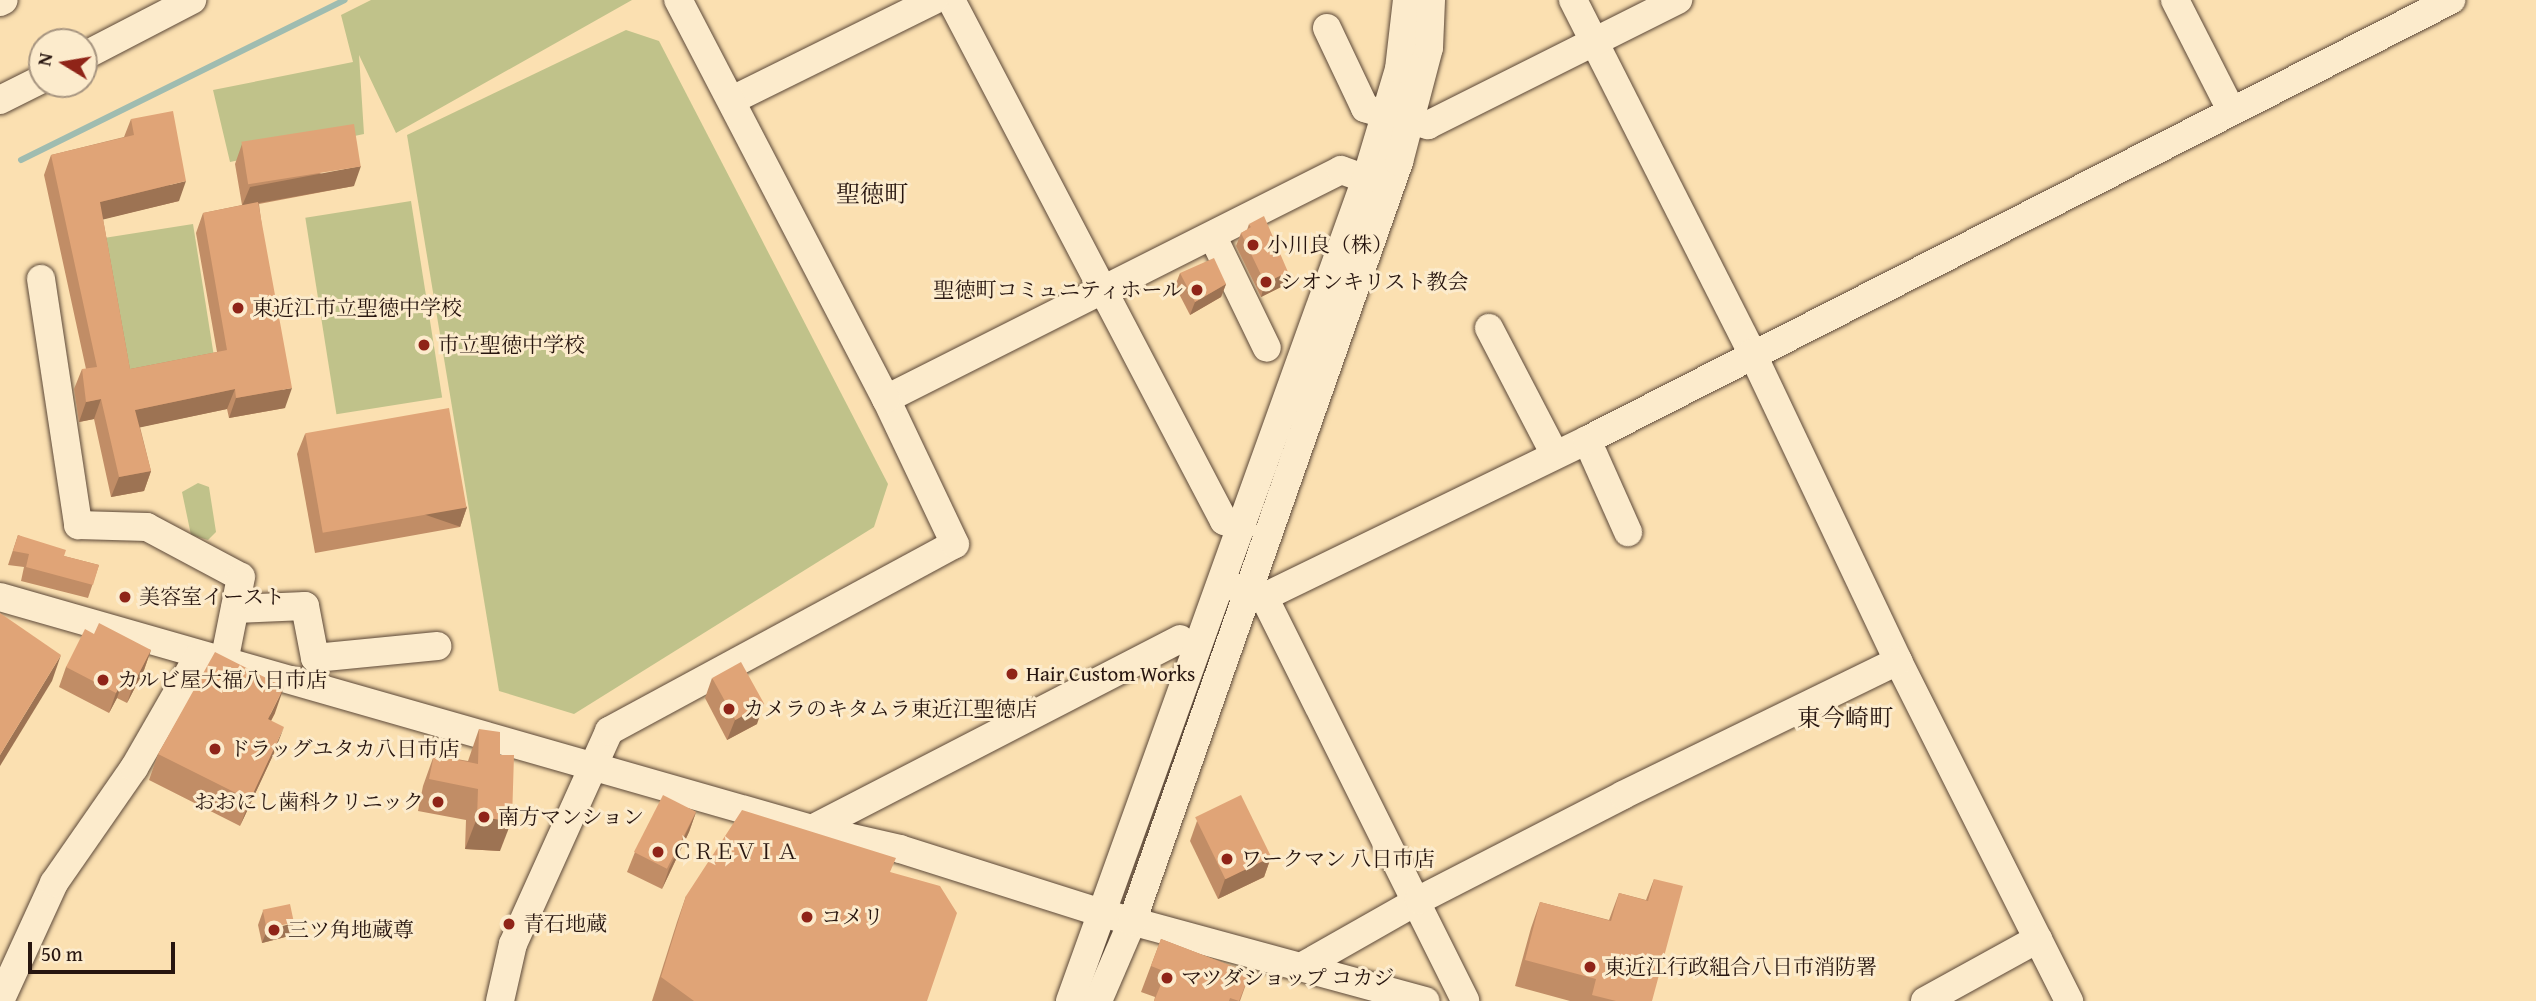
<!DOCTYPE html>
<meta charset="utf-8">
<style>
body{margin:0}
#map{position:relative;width:2536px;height:1001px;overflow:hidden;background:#fbe0b1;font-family:"Gentium Book Plus","Noto Serif JP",serif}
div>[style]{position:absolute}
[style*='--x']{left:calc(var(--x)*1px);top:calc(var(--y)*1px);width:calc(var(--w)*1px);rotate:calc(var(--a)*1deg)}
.green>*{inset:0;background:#c0c28a;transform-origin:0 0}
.stream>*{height:6px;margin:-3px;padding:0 3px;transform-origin:3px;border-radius:3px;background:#9fbcb0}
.roads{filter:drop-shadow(0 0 2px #5c4838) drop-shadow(0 0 2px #5c4838)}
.minor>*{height:28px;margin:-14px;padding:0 14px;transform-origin:14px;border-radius:14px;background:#fcebcc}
.wall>*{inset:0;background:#c18d66}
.shaded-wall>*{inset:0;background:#9d7353;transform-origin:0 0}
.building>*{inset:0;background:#e0a477;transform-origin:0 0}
.dots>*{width:19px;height:19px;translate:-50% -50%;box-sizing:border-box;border:4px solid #fcebcc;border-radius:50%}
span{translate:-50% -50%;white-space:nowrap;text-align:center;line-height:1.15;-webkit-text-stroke:6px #fcebcc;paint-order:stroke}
.poi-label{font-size:21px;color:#27150f}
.left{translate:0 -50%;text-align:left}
.right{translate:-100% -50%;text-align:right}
.quarter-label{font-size:24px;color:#27150f}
.north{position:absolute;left:28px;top:28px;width:70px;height:70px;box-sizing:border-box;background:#fcebcc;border:2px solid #a79580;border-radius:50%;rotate:281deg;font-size:19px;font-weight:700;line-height:28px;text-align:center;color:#27150f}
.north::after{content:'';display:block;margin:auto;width:24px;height:32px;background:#8f2418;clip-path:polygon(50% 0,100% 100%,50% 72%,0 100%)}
.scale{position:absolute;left:28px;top:942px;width:147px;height:32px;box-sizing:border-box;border:4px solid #27150f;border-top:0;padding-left:9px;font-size:21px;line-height:24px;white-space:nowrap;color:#27150f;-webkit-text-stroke:5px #fcebcc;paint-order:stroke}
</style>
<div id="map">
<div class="green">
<i style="clip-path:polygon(371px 0,632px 0,396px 133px,359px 55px,364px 134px,230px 162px,213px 90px,353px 62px,341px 15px)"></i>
<i style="clip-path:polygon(626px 30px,659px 41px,888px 484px,874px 527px,574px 714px,499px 691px,407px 135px)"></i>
<i style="left:411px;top:201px;width:199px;height:107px;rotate:81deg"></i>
<i style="left:193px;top:224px;width:145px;height:95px;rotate:81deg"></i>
<i style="clip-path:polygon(198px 483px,209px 487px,216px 532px,208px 540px,191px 535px,182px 492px)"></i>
</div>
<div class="stream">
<i style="--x:21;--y:160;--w:361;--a:-26.3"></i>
</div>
<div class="roads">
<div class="minor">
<i style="--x:951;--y:0;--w:588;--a:62.35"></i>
<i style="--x:1224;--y:521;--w:19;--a:18"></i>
<i style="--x:1573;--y:0;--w:396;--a:63.1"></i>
<i style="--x:1752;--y:353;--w:341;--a:64.6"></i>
<i style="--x:1898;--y:661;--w:381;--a:63.3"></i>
<i style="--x:2175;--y:0;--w:123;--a:63"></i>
<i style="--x:0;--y:2;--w:4;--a:-27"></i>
<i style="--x:1327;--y:28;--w:89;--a:64.6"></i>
<i style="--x:1365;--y:108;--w:21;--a:19"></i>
<i style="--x:84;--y:56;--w:122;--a:-27.4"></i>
<i style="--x:0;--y:100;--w:47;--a:-26.6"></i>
<i style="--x:732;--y:100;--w:225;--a:-26.3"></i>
<i style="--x:1410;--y:120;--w:19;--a:16"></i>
<i style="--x:1428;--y:125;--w:280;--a:-26.6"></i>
<i style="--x:1213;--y:237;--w:123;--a:64.1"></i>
<i style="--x:41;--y:279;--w:249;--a:81.4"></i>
<i style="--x:78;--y:525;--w:69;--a:1.7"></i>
<i style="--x:147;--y:527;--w:106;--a:28"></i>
<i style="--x:241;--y:577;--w:87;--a:101.3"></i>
<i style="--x:1489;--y:328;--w:143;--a:62.5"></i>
<i style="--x:886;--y:399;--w:509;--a:-26.72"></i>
<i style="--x:1341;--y:170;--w:27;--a:20"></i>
<i style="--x:1587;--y:440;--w:101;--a:66"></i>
<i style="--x:1222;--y:583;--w:44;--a:18.4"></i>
<i style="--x:1264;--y:597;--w:359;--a:-25.9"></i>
<i style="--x:1587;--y:440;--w:970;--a:-26.99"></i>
<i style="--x:0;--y:597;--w:844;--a:15.95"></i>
<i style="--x:812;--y:829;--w:90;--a:12.8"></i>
<i style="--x:900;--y:849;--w:215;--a:17.6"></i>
<i style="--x:1105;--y:914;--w:332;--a:15.2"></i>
<i style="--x:1264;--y:597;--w:451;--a:63.5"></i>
<i style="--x:235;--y:609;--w:70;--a:-2.5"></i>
<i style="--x:305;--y:606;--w:53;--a:79.1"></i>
<i style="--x:315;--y:658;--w:123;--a:-5.6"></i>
<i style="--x:812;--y:829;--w:414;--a:-27.3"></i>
<i style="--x:1301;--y:967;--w:136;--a:-29.6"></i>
<i style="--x:1419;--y:900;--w:229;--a:-27.2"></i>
<i style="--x:1623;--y:795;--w:306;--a:-26"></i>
<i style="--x:0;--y:1001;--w:130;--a:-65.4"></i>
<i style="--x:54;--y:883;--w:140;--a:-55.2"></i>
<i style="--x:134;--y:768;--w:130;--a:-60.1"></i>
<i style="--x:500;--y:1001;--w:58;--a:-77.2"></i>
<i style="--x:513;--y:944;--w:234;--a:-65.7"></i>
<i style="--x:609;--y:731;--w:393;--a:-28.4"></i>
<i style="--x:955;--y:544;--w:161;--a:-115.4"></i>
<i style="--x:886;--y:399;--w:450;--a:-117.5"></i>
<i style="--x:1070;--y:1001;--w:874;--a:-70.2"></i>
<i style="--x:1366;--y:179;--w:115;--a:-73.3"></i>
<i style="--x:1399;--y:69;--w:69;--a:-83.4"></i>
<i style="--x:1098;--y:1001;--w:86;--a:-66.7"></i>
<i style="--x:1132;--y:922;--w:806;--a:-70.64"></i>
<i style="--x:1399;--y:162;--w:118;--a:-75.3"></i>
<i style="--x:1429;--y:48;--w:48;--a:-87.6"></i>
<i style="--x:1925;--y:1001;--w:129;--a:-28.8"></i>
</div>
</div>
<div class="wall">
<i style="clip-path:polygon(131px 119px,179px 201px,103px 219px,130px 369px,217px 352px,196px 233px,203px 213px,242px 205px,235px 164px,242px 144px,354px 186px,259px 204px,285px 408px,229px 418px,227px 409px,140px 427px,151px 471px,144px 491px,111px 497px,94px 419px,79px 422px,74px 389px,82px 369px,86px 369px,44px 175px,51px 155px,124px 137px)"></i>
<i style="clip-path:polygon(1249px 224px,1288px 272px,1283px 286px,1261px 297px,1236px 246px,1241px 233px,1247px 230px)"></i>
<i style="clip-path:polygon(1180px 273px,1226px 284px,1221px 297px,1190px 315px,1175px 286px)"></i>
<i style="clip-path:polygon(305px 434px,467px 507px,460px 527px,315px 553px,297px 454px)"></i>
<i style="clip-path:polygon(18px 535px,64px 556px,99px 565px,88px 598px,21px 581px,24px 567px,8px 565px)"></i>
<i style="clip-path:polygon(94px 634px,151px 650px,144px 670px,127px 703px,117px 698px,109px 713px,59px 687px,66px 667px)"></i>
<i style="clip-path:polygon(712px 678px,757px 724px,727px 740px,705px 698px)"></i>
<i style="clip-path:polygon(275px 713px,271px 721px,274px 753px,240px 826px,149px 780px,158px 754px)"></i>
<i style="clip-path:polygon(479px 729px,500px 851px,465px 849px,466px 820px,418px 811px,423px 786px,434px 755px,468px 761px)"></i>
<i style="clip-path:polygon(696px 812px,689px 832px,662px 889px,627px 872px,635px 852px)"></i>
<i style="clip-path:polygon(1197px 821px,1271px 857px,1264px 877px,1218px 899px,1190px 841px)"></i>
<i style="clip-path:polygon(890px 872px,927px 1001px,652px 1001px,677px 922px,686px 896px)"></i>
<i style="clip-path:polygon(1654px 879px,1652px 1001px,1570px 1001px,1515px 986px,1531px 928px,1540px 902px,1609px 920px,1619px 893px,1646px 900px)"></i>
<i style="clip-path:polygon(263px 911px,289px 936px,262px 943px,258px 925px)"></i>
<i style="clip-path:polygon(1161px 939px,1250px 973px,1240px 1001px,1154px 1001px,1155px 997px,1141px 992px)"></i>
</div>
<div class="shaded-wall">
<i style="clip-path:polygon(361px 166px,354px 186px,242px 206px,250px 187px)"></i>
<i style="clip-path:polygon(186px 181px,179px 201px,93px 222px,100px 202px)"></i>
<i style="clip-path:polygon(1288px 272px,1283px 286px,1261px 297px,1265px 283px)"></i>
<i style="clip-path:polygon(1226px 284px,1221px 297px,1190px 315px,1195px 302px)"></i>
<i style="clip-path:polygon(292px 388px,285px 408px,229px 418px,236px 398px)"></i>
<i style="clip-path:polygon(235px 389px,227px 409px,128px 430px,135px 410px)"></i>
<i style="clip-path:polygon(101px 399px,94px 419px,79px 422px,86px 402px)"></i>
<i style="clip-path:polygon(151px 471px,144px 491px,111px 497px,119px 477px)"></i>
<i style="left:467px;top:507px;width:21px;height:147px;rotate:109deg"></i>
<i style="clip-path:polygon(151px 650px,144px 670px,127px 703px,134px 683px)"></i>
<i style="clip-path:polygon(61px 655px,52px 681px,0 766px,0 755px)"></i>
<i style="clip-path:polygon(124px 678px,117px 698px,109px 713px,116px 693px)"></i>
<i style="clip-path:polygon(284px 687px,275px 713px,258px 745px,268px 719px)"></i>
<i style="clip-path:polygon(764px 704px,757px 724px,727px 740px,735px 720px)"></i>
<i style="clip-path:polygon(284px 727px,274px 753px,240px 826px,250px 800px)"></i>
<i style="clip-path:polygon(696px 812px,689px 832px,662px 889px,669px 869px)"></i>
<i style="clip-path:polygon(477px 818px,512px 820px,500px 851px,465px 849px)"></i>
<i style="clip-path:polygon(1271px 857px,1264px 877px,1218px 899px,1225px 879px)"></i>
<i style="clip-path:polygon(294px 923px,289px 936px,262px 943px,267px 930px)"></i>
</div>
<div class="building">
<i style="clip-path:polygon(173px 111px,186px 181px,100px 202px,130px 369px,227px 350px,203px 213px,258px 202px,292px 388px,236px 398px,235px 389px,135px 410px,151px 471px,119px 477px,101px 399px,86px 402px,82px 369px,97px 367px,51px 155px,134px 135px,131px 119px)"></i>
<i style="left:354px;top:124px;width:43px;height:114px;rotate:81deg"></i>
<i style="clip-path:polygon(1264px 216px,1288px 272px,1265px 283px,1241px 233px,1251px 227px,1249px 224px)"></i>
<i style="clip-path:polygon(1214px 258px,1226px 284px,1195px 302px,1180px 273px)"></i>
<i style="left:449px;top:408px;width:101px;height:146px;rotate:80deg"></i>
<i style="clip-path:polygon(18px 535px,66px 550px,64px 556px,99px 565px,93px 585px,26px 567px,29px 554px,13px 551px)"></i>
<i style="clip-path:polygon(0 613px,61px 655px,0 755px)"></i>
<i style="clip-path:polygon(99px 623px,151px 650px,134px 683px,124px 678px,116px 693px,66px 667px,85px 629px,94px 634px)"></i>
<i style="clip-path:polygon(215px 652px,284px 687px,268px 719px,284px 727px,250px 800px,158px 754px)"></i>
<i style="left:741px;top:662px;width:48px;height:33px;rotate:61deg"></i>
<i style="clip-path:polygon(479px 729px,500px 732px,500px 755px,514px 755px,512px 820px,477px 818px,478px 789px,429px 779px,434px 755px,478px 764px)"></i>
<i style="left:663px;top:795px;width:37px;height:64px;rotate:27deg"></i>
<i style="left:1241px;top:795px;width:69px;height:51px;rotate:64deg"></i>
<i style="clip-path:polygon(742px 810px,896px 858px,890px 872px,940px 886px,957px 913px,927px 1001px,694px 1001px,661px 977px,686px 896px)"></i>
<i style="clip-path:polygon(1654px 879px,1683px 886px,1652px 1001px,1616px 1001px,1592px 995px,1596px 979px,1525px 960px,1540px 902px,1611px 921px,1619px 893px,1648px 901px)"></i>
<i style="left:290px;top:904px;width:19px;height:28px;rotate:78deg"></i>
<i style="clip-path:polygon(1161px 939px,1250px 973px,1239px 1001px,1230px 998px,1229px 1001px,1154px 1001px,1166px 972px,1151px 966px)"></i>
</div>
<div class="dots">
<i style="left:1253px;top:245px;background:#8f2418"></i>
<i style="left:1266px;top:282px;background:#8f2418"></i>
<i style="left:1197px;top:290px;background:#8f2418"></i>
<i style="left:238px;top:308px;background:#8f2418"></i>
<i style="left:424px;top:345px;background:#8f2418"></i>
<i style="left:125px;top:597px;background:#8f2418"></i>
<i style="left:1012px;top:674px;background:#8f2418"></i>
<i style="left:103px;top:680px;background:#8f2418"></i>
<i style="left:729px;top:709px;background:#8f2418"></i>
<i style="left:215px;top:749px;background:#8f2418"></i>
<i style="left:438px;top:802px;background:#8f2418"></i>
<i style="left:484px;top:817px;background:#8f2418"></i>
<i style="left:658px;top:852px;background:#8f2418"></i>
<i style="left:1227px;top:859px;background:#8f2418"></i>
<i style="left:807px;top:917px;background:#8f2418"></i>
<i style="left:509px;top:924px;background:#8f2418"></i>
<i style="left:274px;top:930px;background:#8f2418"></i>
<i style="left:1590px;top:967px;background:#8f2418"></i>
<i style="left:1167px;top:978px;background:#8f2418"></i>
</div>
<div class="poi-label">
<span class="left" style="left:1267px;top:245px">小川良（株）</span>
<span class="left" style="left:1280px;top:282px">シオンキリスト教会</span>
<span class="right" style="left:1183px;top:290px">聖徳町コミュニティホール</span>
<span class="left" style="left:252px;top:308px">東近江市立聖徳中学校</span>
<span class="left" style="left:438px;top:345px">市立聖徳中学校</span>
<span class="left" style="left:139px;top:597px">美容室イースト</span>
<span class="left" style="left:1026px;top:674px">Hair Custom Works</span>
<span class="left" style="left:117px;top:680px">カルビ屋大福八日市店</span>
<span class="left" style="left:743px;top:709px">カメラのキタムラ東近江聖徳店</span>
<span class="left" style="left:229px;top:749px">ドラッグユタカ八日市店</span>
<span class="right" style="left:424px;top:802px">おおにし歯科クリニック</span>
<span class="left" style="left:498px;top:817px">南方マンション</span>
<span class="left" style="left:672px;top:852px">ＣＲＥＶＩＡ</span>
<span class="left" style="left:1241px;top:859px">ワークマン 八日市店</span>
<span class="left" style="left:821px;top:917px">コメリ</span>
<span class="left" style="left:523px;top:924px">青石地蔵</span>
<span class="left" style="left:288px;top:930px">三ツ角地蔵尊</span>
<span class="left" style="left:1604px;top:967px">東近江行政組合八日市消防署</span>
<span class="left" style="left:1181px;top:978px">マツダショップ コカジ</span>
</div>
<div class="quarter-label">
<span style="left:872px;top:194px">聖徳町</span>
<span style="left:1845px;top:718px">東今崎町</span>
</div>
<div class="north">N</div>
<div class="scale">50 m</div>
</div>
